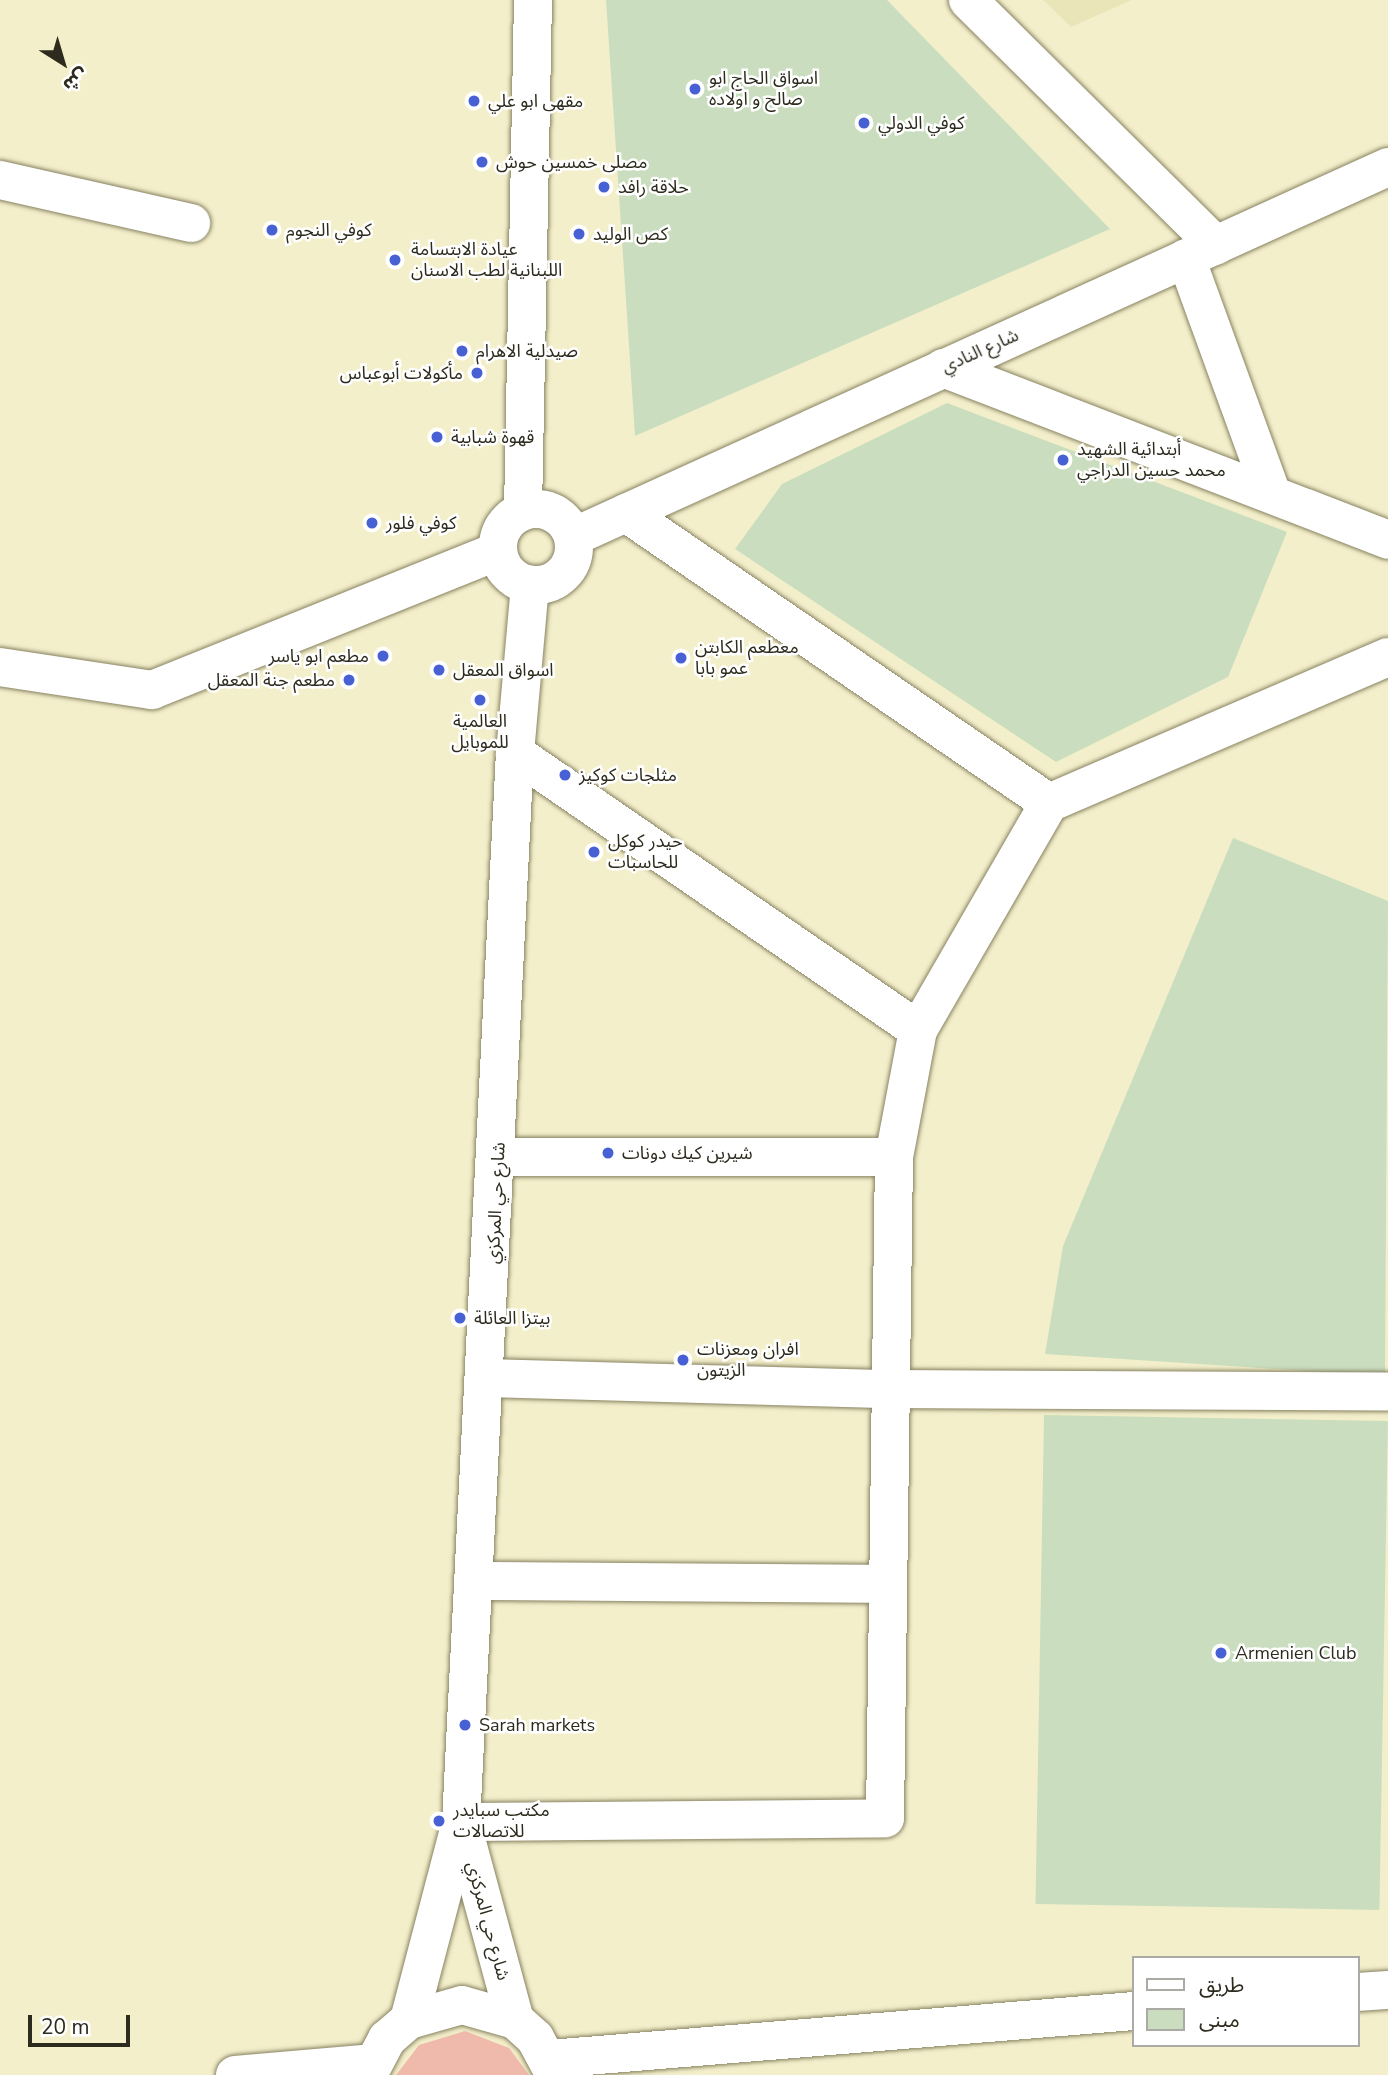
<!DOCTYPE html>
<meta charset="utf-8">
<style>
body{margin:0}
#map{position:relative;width:1388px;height:2075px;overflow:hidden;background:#f4efcb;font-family:"Nunito Sans","Noto Sans Arabic",sans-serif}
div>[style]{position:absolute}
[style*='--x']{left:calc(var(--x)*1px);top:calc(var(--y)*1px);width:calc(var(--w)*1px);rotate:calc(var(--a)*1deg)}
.built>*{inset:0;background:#eae5b9}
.green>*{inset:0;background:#efb9ac}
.building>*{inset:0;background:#cadebf;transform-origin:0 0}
.roads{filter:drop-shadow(0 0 2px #878261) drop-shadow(0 0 2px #878261)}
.minor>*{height:38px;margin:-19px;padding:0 19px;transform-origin:19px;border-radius:19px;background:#fff}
.tertiary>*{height:38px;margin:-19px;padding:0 19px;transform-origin:19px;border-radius:19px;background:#fff}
.secondary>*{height:38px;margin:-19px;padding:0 19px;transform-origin:19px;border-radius:19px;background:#fff}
.secondary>.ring{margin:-19px;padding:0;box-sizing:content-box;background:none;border:38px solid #fff;border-radius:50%}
.dots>*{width:19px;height:19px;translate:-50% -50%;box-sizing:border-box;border:4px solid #fff;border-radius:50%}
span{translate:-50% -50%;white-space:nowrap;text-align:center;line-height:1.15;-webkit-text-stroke:5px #fff;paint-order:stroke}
.poi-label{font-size:18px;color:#2d2b1d}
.left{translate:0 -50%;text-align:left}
.right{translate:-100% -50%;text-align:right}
.street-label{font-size:18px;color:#2d2b1d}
.legend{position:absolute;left:1132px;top:1956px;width:228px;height:91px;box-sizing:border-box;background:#fff;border:2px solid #abaaa5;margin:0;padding:9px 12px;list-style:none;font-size:21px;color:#2d2b1d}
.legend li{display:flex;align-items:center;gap:14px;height:35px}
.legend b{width:35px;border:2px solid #abaaa5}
.north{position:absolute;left:28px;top:28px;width:70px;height:70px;-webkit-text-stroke:5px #fff;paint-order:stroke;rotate:143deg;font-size:19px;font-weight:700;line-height:28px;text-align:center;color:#2d2b1d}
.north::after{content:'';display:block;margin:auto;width:24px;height:32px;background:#2d2b1d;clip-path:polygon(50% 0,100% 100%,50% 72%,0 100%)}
.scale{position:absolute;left:28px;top:2015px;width:102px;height:32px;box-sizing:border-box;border:4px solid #2d2b1d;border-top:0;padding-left:9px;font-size:21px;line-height:24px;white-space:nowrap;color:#2d2b1d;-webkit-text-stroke:5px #fff;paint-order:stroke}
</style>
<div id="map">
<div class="built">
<i style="clip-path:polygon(1043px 0,1132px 0,1071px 27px)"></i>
</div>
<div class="green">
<i style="clip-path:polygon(465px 2031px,509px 2048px,529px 2075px,396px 2075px,419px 2045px)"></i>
</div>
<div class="building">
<i style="clip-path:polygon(606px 0,887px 0,1110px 229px,635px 436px)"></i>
<i style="clip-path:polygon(947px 403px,1287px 532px,1228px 677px,1056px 762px,735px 549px,782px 484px)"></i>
<i style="clip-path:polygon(1233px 838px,1388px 901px,1385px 1376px,1045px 1354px,1063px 1246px)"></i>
<i style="left:1044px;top:1415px;width:344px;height:489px;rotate:1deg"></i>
</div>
<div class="roads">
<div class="minor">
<i style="--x:968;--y:0;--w:349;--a:44.7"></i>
<i style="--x:0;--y:180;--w:196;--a:12.7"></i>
<i style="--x:1186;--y:258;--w:248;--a:70"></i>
<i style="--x:626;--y:513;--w:513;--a:34.43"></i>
<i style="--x:515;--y:753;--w:489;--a:34.5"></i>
<i style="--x:498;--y:1157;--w:396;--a:0"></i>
<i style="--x:486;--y:1378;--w:404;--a:1.6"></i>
<i style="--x:890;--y:1389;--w:498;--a:0.3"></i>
<i style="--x:475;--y:1581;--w:409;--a:0.4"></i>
<i style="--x:461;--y:1822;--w:424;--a:-0.5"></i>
<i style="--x:885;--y:1818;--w:661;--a:-89.22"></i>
<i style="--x:894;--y:1157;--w:129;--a:-79.3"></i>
<i style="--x:918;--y:1030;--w:262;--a:-60"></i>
<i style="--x:1049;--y:803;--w:369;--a:-23.3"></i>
</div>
<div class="tertiary">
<i style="--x:943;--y:368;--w:477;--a:21.1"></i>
<i style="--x:573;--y:537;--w:895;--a:-24.42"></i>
<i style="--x:0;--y:667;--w:154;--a:8.6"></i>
<i style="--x:152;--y:690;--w:373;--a:-21.9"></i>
</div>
<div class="secondary">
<i class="ring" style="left:498px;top:509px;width:38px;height:38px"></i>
<i style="--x:523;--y:511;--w:511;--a:-88.88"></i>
<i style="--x:462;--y:1824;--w:203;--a:74.9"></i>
<i style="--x:1358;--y:1992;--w:30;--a:-4"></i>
<i style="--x:409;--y:2020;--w:205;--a:-75.3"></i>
<i style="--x:461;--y:1822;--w:1070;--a:-87.11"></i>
<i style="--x:515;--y:753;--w:169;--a:-84.9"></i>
<i style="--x:550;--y:2059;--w:586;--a:-4.7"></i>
<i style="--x:235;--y:2075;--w:137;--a:-5"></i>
<i style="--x:368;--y:2075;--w:41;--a:-62.2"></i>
<i style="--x:387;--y:2039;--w:29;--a:-41"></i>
<i style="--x:409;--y:2020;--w:55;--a:-15.8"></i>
<i style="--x:462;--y:2005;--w:55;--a:15.8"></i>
<i style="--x:515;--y:2020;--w:27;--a:42"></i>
<i style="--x:535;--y:2038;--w:42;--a:61.6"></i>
</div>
</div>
<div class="dots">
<i style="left:695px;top:89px;background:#4760d4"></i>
<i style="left:474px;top:101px;background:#4760d4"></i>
<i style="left:864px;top:123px;background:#4760d4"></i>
<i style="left:482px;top:162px;background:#4760d4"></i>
<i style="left:604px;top:187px;background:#4760d4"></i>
<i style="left:272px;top:230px;background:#4760d4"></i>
<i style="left:579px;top:234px;background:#4760d4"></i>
<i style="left:395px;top:260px;background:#4760d4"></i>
<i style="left:462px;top:351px;background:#4760d4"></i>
<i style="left:477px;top:373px;background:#4760d4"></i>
<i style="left:437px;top:437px;background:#4760d4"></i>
<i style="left:1063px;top:460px;background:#4760d4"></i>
<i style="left:372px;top:523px;background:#4760d4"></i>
<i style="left:383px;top:656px;background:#4760d4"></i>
<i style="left:681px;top:658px;background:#4760d4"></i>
<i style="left:439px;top:670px;background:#4760d4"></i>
<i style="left:349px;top:680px;background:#4760d4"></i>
<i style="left:480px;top:700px;background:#4760d4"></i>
<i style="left:565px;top:775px;background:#4760d4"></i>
<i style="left:594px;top:852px;background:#4760d4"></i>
<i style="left:608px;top:1153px;background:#4760d4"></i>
<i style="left:460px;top:1318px;background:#4760d4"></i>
<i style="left:683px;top:1360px;background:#4760d4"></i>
<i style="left:1221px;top:1653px;background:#4760d4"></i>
<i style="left:465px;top:1725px;background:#4760d4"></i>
<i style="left:439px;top:1821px;background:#4760d4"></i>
</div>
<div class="poi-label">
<span class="left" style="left:709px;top:89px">اسواق الحاج ابو<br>صالح و اوﻻده</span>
<span class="left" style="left:488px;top:101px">مقهى ابو علي</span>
<span class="left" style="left:878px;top:123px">كوفي الدولي</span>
<span class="left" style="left:496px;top:162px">مصلى خمسين حوش</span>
<span class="left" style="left:618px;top:187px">حلاقة رافد</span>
<span class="left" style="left:286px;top:230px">كوفي النجوم</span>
<span class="left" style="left:593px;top:234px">كص الوليد</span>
<span class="left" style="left:411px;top:260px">عيادة الابتسامة<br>اللبنانية لطب الاسنان</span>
<span class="left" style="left:476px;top:351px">صيدلية الاهرام</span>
<span class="right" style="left:463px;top:373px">مأكولات أبوعباس</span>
<span class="left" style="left:451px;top:437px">قهوة شبابية</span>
<span class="left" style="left:1077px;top:460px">أبتدائية الشهيد<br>محمد حسين الدراجي</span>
<span class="left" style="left:386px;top:523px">كوفي فلور</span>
<span class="left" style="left:695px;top:658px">معطعم الكابتن<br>عمو بابا</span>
<span class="right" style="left:369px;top:656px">مطعم ابو ياسر</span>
<span class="left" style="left:453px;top:670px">اسواق المعقل</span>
<span class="right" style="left:335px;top:680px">مطعم جنة المعقل</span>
<span style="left:480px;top:732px">العالمية<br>للموبايل</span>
<span class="left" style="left:579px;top:775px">مثلجات كوكيز</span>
<span class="left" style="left:608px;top:852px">حيدر كوكل<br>للحاسبات</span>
<span class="left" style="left:622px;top:1153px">شيرين كيك دونات</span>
<span class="left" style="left:474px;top:1318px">بيتزا العائلة</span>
<span class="left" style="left:697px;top:1360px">افران ومعزنات<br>الزيتون</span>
<span class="left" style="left:1235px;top:1653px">Armenien Club</span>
<span class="left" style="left:479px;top:1725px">Sarah markets</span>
<span class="left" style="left:453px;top:1821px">مكتب سبايدر<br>للاتصالات</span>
</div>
<div class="street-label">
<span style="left:980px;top:351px;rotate:-24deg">شارع النادي</span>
<span style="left:496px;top:1203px;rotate:-87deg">شارع حي المركزي</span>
<span style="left:488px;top:1921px;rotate:75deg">شارع حي المركزي</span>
</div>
<ul class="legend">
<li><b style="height:9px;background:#fff"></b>طريق</li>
<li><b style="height:19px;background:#cadebf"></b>مبنى</li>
</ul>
<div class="north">ش</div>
<div class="scale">20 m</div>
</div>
